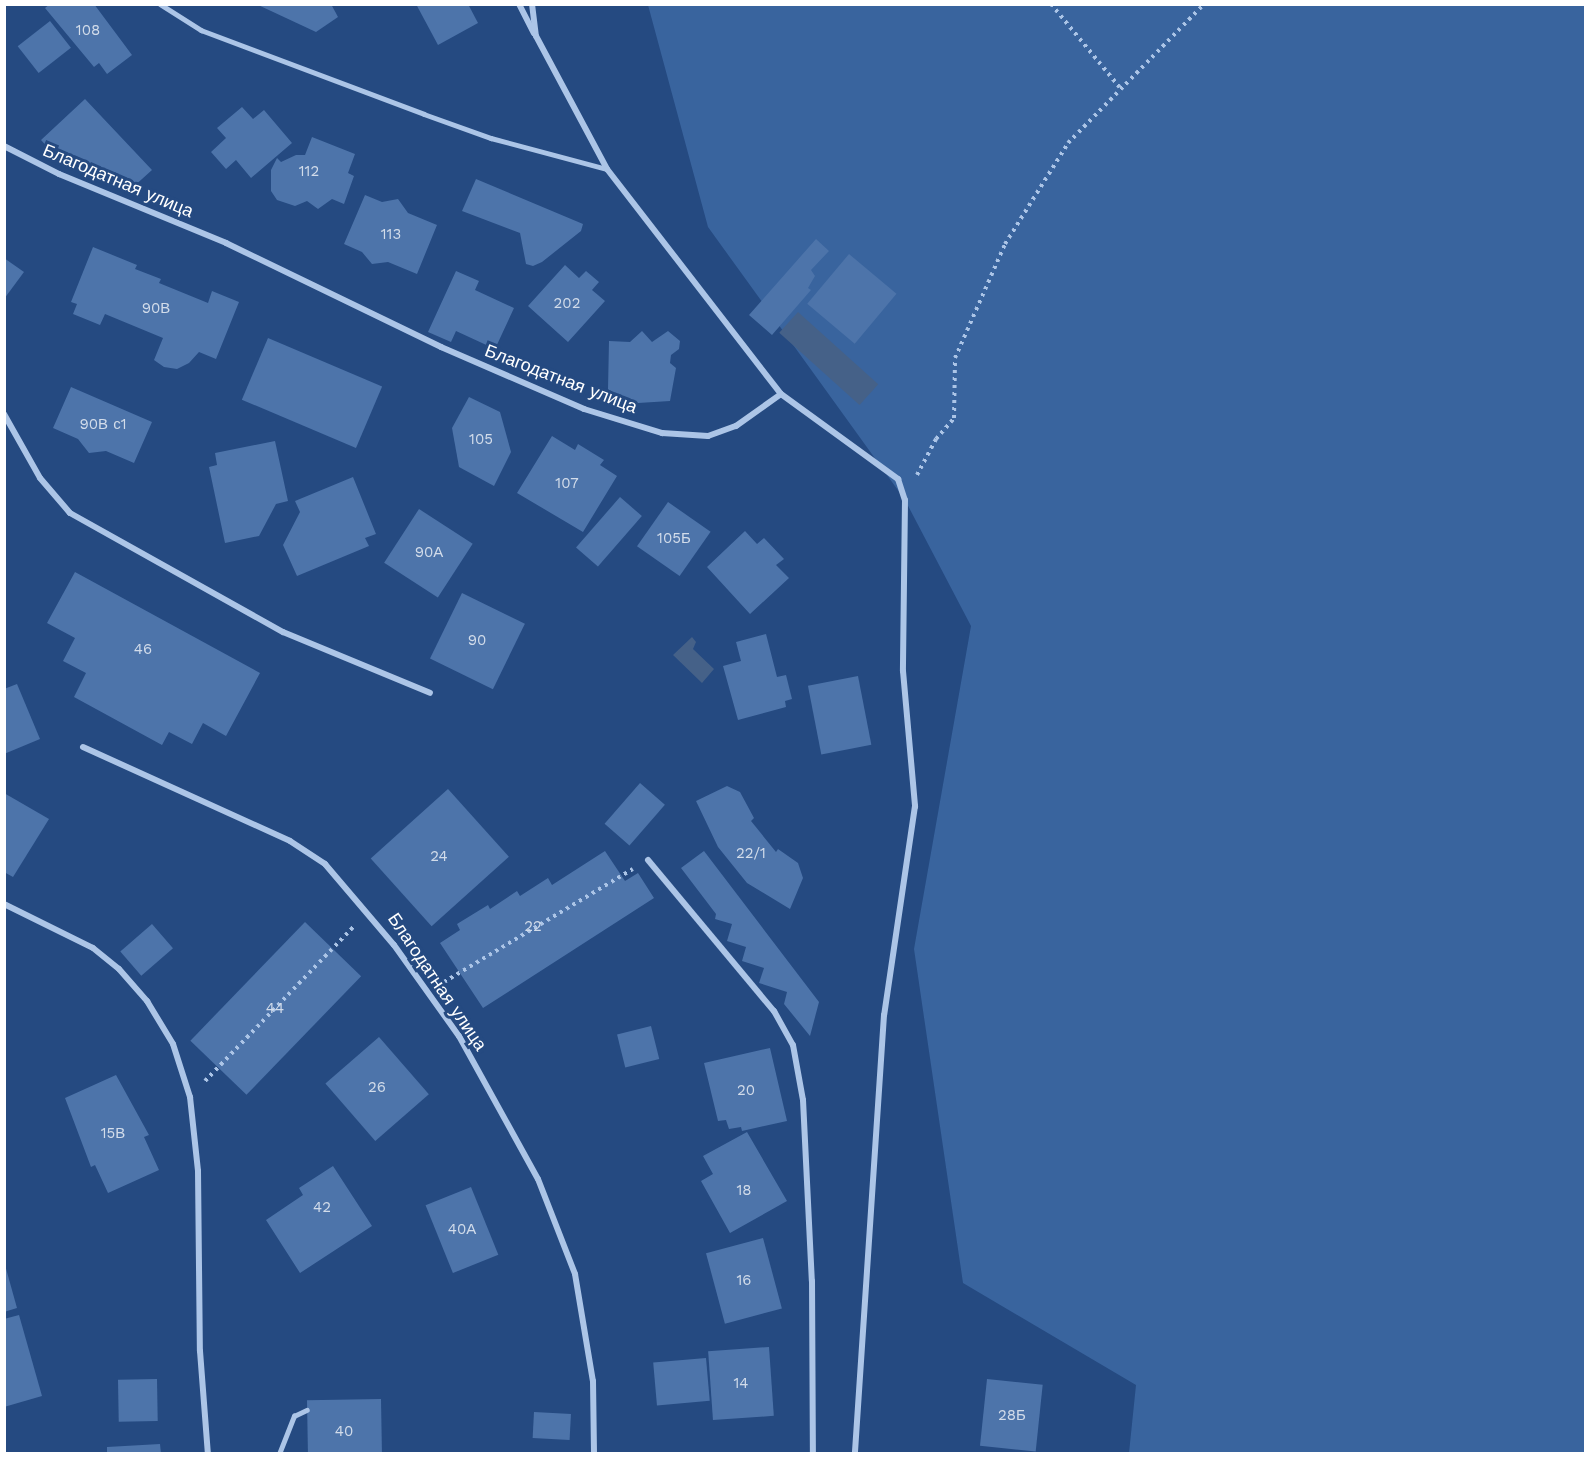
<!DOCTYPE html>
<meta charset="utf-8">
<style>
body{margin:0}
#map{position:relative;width:1590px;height:1458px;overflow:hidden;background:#254a81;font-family:"Work Sans",sans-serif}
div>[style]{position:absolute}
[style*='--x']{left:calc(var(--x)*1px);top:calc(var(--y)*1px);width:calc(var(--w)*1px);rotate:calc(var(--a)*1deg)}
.green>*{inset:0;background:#39649e}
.water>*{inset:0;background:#456188;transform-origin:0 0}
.building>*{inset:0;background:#4d74aa;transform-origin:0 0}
.path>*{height:4px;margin-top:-2px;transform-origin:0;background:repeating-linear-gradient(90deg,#acc5e7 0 3px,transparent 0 7.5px)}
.lane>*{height:4.5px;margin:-2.25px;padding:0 2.25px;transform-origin:2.25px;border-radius:2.25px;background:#acc5e7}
.street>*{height:6px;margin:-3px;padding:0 3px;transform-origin:3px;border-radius:3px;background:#acc5e7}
span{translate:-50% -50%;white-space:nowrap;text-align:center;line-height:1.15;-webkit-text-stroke:6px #254a81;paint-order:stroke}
.number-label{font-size:15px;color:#d2dcea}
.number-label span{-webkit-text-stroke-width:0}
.street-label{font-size:18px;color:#fff}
.frame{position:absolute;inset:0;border:6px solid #fff;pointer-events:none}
</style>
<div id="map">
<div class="green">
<i style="clip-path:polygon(648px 5px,1585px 5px,1585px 1453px,1129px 1453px,1136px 1385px,963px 1283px,914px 949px,971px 626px,905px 500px,708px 227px)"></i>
</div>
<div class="water">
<i style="left:798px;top:312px;width:108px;height:28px;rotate:42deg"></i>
<i style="clip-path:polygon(692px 637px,696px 642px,693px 649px,714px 669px,702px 683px,673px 655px)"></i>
</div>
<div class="building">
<i style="clip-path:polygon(50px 4px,94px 4px,132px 55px,107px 74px,99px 63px,94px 67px,45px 8px)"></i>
<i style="clip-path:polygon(256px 4px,331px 4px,338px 17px,316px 32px)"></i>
<i style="clip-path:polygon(416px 4px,468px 4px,478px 23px,438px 45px)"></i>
<i style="left:50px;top:21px;width:34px;height:41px;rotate:52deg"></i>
<i style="clip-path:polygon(85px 99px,152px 170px,132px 188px,72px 155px,63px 164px,41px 140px)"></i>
<i style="clip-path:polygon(242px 107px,253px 119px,264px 110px,292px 143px,251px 178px,236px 160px,226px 169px,211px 152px,226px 138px,217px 128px)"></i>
<i style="clip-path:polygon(312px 137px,355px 154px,348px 173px,354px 176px,344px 204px,332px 199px,318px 209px,307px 201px,295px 206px,277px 200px,271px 191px,271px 170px,277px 158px,281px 162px,296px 155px,305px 155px)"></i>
<i style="clip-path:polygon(476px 179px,583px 224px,581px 231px,542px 262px,533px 266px,526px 264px,520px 233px,462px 211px)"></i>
<i style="clip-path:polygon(365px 195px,382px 202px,398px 199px,408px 213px,437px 225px,417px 274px,388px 262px,372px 264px,362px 252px,344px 244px)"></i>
<i style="clip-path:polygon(816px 239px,829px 251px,811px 270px,815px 276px,808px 288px,811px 290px,772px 335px,749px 315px)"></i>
<i style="clip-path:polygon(93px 247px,137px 265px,135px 269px,161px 279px,159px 283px,208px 303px,212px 291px,239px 302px,216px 359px,199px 352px,189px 363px,177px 369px,164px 367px,154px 360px,163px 338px,105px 314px,100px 325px,73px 314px,77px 304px,71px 302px)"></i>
<i style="left:849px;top:254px;width:62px;height:65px;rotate:40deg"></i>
<i style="clip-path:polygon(4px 258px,24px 272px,4px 299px)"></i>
<i style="clip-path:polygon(565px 265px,579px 278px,586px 271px,599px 282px,592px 290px,605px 301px,568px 342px,528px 306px)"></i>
<i style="clip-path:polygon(456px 271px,479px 281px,475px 290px,514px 308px,495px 349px,456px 331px,451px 342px,428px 332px)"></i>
<i style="clip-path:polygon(642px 331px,652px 342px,668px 331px,680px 341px,679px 349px,671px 355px,670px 363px,676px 368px,670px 401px,622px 404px,608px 389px,609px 341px,630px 342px)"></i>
<i style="left:268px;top:338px;width:124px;height:67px;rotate:23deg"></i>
<i style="clip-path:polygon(71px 387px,152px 422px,134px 463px,106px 451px,89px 453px,78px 439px,53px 428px)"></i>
<i style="clip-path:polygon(469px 397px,500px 412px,511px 452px,494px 486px,459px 467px,452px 428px)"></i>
<i style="clip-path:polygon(552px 436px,575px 450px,578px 444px,604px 460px,600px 465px,617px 476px,583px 532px,517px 493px)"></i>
<i style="clip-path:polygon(275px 441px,288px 501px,276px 504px,259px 536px,225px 543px,209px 467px,217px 465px,215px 453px)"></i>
<i style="clip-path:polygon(353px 477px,376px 534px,365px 538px,369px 546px,297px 576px,283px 545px,300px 512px,295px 501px)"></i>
<i style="left:620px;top:497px;width:29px;height:67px;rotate:41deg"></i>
<i style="left:668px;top:502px;width:52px;height:54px;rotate:35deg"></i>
<i style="left:419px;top:509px;width:64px;height:64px;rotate:33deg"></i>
<i style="clip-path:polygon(745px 531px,757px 544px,764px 538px,784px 559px,776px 565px,789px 578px,750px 614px,707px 567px)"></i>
<i style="clip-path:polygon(75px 572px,260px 673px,226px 736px,203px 723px,192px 744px,169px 732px,162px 745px,74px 697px,86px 673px,63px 661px,75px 638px,47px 623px)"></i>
<i style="left:462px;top:593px;width:70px;height:73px;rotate:26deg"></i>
<i style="clip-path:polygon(766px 634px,777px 677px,786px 675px,792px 699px,785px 701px,786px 707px,738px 720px,723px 666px,741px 661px,736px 642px)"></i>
<i style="left:858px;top:676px;width:70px;height:51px;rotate:79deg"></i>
<i style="clip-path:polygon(17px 684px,40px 739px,4px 754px,4px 689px)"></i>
<i style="left:640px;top:783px;width:33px;height:54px;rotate:41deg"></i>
<i style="clip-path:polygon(727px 786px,740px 792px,754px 818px,751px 821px,776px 852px,778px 849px,798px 863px,803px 878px,790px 909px,747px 883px,718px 847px,696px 801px)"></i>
<i style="left:448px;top:789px;width:91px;height:104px;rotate:48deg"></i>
<i style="clip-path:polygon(4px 793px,49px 819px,13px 877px,4px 872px)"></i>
<i style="clip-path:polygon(605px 851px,625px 881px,638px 873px,654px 898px,483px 1008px,440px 943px,460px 930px,457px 924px,488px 905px,490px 909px,517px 891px,520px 896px,548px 878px,552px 885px)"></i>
<i style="clip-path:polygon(704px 851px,819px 1002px,810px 1036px,784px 1004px,787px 992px,759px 983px,764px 968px,742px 961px,746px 947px,727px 941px,732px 924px,715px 919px,716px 914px,681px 868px)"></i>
<i style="left:305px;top:922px;width:78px;height:165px;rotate:44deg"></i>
<i style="left:152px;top:924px;width:32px;height:42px;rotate:49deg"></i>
<i style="left:651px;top:1026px;width:34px;height:35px;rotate:76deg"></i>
<i style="left:379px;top:1037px;width:76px;height:71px;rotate:49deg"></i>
<i style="clip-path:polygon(770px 1048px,787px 1121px,742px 1131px,741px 1127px,729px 1129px,726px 1120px,718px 1121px,704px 1063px)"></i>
<i style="clip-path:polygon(116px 1075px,149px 1135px,144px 1137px,159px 1170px,108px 1193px,95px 1165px,91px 1167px,65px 1098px)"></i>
<i style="clip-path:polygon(747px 1132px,787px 1201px,730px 1233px,701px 1181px,713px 1174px,703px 1156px)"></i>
<i style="clip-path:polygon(333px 1166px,372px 1226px,300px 1273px,266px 1220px,303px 1195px,299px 1188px)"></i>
<i style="left:471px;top:1187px;width:73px;height:49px;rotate:68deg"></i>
<i style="left:763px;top:1238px;width:73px;height:59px;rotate:75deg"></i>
<i style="clip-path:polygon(5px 1265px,17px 1308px,4px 1312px,4px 1266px)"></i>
<i style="clip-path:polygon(19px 1315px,42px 1396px,4px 1407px,4px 1319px)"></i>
<i style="left:769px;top:1347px;width:69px;height:61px;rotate:86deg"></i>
<i style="left:706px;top:1358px;width:43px;height:53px;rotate:85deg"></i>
<i style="left:157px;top:1379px;width:42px;height:39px;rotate:89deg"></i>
<i style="left:987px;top:1379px;width:56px;height:67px;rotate:6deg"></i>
<i style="left:381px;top:1399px;width:55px;height:74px;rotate:89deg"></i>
<i style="left:534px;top:1412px;width:37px;height:26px;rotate:3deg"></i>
<i style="clip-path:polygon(160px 1444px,161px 1454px,107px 1454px,107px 1447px)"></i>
</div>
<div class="path">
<i style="--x:1051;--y:4;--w:110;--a:50.5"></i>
<i style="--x:917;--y:475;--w:41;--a:-62.2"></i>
<i style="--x:936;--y:439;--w:28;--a:-49"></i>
<i style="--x:954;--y:418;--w:60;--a:-89"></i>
<i style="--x:955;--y:358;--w:124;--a:-66.3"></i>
<i style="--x:1005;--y:244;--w:119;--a:-58"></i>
<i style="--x:1068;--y:143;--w:194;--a:-45.6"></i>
<i style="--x:444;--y:982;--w:220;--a:-30.9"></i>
<i style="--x:205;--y:1081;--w:214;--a:-46.1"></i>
</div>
<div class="lane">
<i style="--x:160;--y:4;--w:49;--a:32.4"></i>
<i style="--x:201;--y:30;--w:238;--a:20.6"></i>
<i style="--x:424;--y:114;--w:71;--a:19.7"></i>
<i style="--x:491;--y:138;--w:120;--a:15"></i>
<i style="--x:279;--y:1454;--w:41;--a:-68.5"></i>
<i style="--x:294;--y:1416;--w:14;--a:-25"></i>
</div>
<div class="street">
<i style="--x:519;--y:4;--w:33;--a:63"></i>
<i style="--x:532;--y:4;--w:32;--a:83"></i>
<i style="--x:536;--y:36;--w:151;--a:61.9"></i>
<i style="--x:607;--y:169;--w:284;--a:52.3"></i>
<i style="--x:781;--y:394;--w:145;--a:36"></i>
<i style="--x:898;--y:479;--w:22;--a:72"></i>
<i style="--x:905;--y:500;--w:171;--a:90.7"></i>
<i style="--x:903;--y:671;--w:136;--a:84.9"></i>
<i style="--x:915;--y:806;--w:211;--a:98.4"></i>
<i style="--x:884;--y:1015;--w:440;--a:93.8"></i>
<i style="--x:4;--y:146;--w:62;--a:27"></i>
<i style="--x:59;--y:174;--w:181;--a:22.4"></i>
<i style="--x:226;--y:243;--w:239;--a:25.8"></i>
<i style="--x:441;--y:347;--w:156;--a:23.4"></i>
<i style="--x:584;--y:409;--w:82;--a:17.1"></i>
<i style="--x:662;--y:433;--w:46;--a:3.7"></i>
<i style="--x:708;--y:436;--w:30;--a:-20"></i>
<i style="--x:736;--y:426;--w:55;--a:-35.4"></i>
<i style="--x:4;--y:414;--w:73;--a:60.6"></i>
<i style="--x:40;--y:478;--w:46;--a:49.4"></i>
<i style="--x:70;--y:513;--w:244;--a:29.2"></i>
<i style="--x:283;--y:632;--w:159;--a:22.5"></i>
<i style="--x:83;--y:747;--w:227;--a:24.4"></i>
<i style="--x:290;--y:841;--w:42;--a:33.3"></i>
<i style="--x:325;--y:864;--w:106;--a:49.6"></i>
<i style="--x:394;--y:945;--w:112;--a:54.5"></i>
<i style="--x:459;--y:1036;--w:163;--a:61.1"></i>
<i style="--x:538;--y:1179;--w:102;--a:68.7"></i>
<i style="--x:575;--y:1274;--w:109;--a:80.5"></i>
<i style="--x:593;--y:1381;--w:73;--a:89.2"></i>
<i style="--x:648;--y:860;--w:197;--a:50.2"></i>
<i style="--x:774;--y:1011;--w:39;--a:61"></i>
<i style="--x:793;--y:1045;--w:56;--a:79.7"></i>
<i style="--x:803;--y:1100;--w:181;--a:87.2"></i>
<i style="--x:812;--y:1281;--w:173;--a:89.7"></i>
<i style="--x:4;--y:904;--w:99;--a:26.3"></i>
<i style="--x:93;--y:948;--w:33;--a:39"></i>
<i style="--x:119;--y:969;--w:43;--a:48.8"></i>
<i style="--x:147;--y:1001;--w:50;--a:58.8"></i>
<i style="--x:173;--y:1044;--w:56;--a:72.2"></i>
<i style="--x:190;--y:1097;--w:74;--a:83.8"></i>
<i style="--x:198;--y:1171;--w:180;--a:89.4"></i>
<i style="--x:200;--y:1351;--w:103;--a:85.6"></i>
</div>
<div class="number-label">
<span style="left:88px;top:31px">108</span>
<span style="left:309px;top:172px">112</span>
<span style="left:391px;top:235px">113</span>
<span style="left:567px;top:304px">202</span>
<span style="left:156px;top:309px">90В</span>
<span style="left:103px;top:425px">90В с1</span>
<span style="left:481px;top:440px">105</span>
<span style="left:567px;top:484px">107</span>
<span style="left:674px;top:539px">105Б</span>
<span style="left:429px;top:553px">90А</span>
<span style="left:477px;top:641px">90</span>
<span style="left:143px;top:650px">46</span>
<span style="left:751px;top:854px">22/1</span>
<span style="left:439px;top:857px">24</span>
<span style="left:533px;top:927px">22</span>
<span style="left:275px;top:1009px">44</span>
<span style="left:377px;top:1088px">26</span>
<span style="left:746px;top:1091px">20</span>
<span style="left:113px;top:1134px">15В</span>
<span style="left:744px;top:1191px">18</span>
<span style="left:322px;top:1208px">42</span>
<span style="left:462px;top:1230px">40А</span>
<span style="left:744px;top:1281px">16</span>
<span style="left:741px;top:1384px">14</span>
<span style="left:1012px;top:1416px">28Б</span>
<span style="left:344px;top:1432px">40</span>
</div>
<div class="street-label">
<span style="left:118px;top:181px;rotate:23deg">Благодатная улица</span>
<span style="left:561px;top:379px;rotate:21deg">Благодатная улица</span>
<span style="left:437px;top:982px;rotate:56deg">Благодатная улица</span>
</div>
<div class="frame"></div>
</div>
